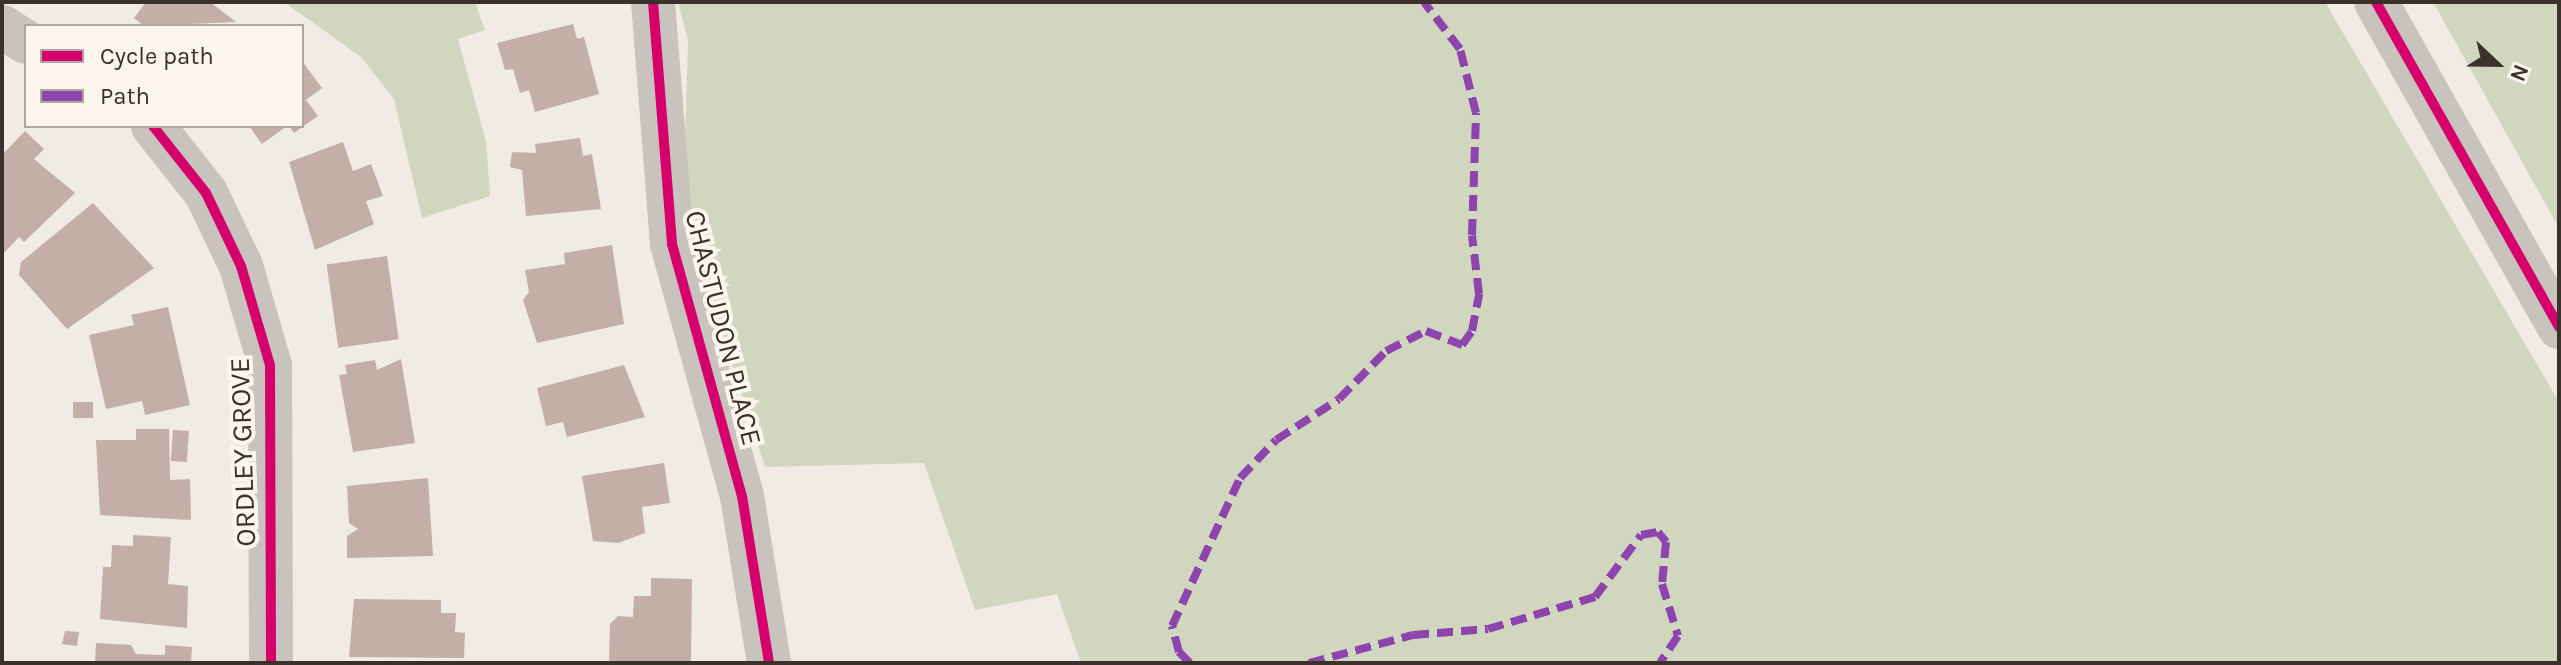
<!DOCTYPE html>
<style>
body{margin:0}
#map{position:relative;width:2561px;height:665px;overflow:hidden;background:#f0ebe5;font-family:Karla,sans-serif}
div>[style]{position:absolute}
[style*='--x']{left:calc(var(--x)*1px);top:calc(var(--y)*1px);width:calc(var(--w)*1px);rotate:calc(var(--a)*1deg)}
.green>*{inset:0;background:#d1d6bf}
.building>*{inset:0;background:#c3afa7;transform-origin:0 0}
.street>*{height:44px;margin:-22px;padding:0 22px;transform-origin:22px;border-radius:22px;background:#c9c3be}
.quiet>*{height:8px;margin-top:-4px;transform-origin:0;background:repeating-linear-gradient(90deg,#8e44ad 0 16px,transparent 0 24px)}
.cycleway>*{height:10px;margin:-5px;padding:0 5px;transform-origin:5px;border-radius:5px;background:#d6006c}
span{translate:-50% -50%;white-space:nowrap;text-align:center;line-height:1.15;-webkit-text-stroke:8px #fbf5ee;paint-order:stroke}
.street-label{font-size:28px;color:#3b302b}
.frame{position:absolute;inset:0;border:4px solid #3b302b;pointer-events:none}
.legend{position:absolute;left:24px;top:24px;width:280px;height:104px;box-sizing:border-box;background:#fbf5ee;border:2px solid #aea6a0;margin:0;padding:10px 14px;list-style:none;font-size:24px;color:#3b302b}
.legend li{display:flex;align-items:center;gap:16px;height:40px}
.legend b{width:40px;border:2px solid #aea6a0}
.north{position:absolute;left:2457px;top:24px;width:80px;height:80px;-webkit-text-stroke:6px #fbf5ee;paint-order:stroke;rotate:112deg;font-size:22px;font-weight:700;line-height:32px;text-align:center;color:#3b302b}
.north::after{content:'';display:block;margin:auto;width:28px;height:36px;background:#3b302b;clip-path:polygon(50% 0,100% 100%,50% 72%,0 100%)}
</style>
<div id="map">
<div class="green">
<i style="clip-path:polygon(284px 2px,475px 2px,485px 30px,458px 39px,486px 141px,490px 196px,422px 218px,394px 99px,361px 57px)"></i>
<i style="clip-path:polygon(678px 2px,2325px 2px,2559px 402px,2559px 663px,1081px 663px,1057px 594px,975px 610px,924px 463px,765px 467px,683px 212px,688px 41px)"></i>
<i style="clip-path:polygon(2433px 2px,2559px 2px,2559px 228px)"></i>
</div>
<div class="building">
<i style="clip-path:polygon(146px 2px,210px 2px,236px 22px,144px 26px,134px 18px)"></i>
<i style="clip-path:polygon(573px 24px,577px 39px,584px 37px,599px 94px,535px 112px,529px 90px,520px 93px,513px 69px,505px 70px,497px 43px)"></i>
<i style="clip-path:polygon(302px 61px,322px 88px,306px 100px,318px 116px,294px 133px,289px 126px,302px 126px)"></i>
<i style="clip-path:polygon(249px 126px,287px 126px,262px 144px)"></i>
<i style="clip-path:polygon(25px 131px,44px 149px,34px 159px,75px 193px,24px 242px,19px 237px,2px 255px,2px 155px)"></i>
<i style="clip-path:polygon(580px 138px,583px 156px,592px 154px,601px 209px,526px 216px,522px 170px,510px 167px,512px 152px,536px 153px,535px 144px)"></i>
<i style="clip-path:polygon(343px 142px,353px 171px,371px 164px,383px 196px,366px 201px,374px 224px,315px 250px,289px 162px)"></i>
<i style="clip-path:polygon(93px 203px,154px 268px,67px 329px,19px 275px,21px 262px)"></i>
<i style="clip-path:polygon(612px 245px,624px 324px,537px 343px,523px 300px,529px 292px,525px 270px,565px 264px,564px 253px)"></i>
<i style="left:387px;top:256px;width:84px;height:61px;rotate:82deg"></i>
<i style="clip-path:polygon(168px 307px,190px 405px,145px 415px,142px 401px,106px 409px,89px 335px,134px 325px,131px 315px)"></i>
<i style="clip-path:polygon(401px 359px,415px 443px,353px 452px,339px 375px,347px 374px,345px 365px,375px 360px,377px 370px)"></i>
<i style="clip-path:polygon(624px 365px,645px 417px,567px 437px,563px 422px,546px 426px,537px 388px)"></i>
<i style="left:93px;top:402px;width:16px;height:20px;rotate:90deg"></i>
<i style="clip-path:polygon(136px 429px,169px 429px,170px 480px,190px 479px,191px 520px,100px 515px,96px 440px,136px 440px)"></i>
<i style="left:173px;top:430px;width:16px;height:31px;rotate:4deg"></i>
<i style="clip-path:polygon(664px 463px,670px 503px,642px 507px,645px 533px,618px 543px,593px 541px,582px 476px)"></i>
<i style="clip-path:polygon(428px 478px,433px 556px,347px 558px,347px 536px,358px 529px,349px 523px,347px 486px)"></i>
<i style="clip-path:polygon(133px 535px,171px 537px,168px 584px,188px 586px,187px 628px,100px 619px,103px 567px,111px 567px,112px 545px,133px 546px)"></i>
<i style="clip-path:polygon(651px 578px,692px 579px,691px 663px,609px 663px,610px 624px,618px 616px,633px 617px,634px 596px,651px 596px)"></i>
<i style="clip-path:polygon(354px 599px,441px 600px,441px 613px,456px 613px,455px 632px,465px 633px,464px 658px,349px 657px)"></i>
<i style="clip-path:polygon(65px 631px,79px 632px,77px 646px,62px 644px)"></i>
<i style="clip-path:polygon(96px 643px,131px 645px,136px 654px,165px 655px,165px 645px,192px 647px,191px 663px,95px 663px)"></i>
</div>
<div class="street">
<i style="--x:653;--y:2;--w:243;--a:85.5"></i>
<i style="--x:672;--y:244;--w:262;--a:74.5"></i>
<i style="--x:742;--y:496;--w:169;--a:80.8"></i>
<i style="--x:2376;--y:2;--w:373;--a:60.6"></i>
<i style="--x:2;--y:27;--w:28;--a:32"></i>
<i style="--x:153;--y:126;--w:85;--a:51.7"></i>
<i style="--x:206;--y:193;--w:81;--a:64.4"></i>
<i style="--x:241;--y:266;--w:103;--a:73.7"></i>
<i style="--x:270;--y:365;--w:298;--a:89.8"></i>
</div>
<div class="quiet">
<i style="--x:1190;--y:663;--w:16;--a:-135"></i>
<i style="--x:1179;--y:652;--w:27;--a:-105"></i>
<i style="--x:1172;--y:626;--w:163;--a:-65.3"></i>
<i style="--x:1240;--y:478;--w:52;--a:-46.5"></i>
<i style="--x:1276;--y:440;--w:75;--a:-33.1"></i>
<i style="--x:1339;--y:399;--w:67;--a:-45.6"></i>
<i style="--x:1386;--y:351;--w:45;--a:-26.6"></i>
<i style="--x:1426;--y:331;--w:39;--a:21"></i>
<i style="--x:1462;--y:345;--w:17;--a:-54"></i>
<i style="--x:1472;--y:331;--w:38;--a:-79"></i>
<i style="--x:1479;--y:294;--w:59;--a:-96.8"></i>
<i style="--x:1472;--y:235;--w:122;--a:-88.1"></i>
<i style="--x:1476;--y:113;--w:66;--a:-104"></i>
<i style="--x:1460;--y:49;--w:59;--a:-127.5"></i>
<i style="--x:1309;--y:663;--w:108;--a:-15.1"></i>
<i style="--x:1413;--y:635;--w:75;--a:-4.6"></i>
<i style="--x:1488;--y:629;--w:112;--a:-16.7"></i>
<i style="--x:1595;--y:597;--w:77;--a:-53.4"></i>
<i style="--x:1641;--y:535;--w:17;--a:-10"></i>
<i style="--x:1658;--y:532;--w:13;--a:51"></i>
<i style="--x:1666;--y:542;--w:42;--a:95.4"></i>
<i style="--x:1662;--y:584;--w:54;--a:72.9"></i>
<i style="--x:1678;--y:636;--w:32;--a:124"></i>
</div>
<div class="cycleway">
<i style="--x:653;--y:2;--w:243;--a:85.5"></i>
<i style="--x:672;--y:244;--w:262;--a:74.5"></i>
<i style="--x:742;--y:496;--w:169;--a:80.8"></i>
<i style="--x:2376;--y:2;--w:373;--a:60.6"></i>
<i style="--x:153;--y:126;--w:85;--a:51.7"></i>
<i style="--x:206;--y:193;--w:81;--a:64.4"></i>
<i style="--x:241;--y:266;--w:103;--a:73.7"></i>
<i style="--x:270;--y:365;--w:298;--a:89.8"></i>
</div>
<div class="street-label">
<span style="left:723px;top:328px;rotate:76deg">CHASTUDON PLACE</span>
<span style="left:243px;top:452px;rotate:-92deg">ORDLEY GROVE</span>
</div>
<div class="frame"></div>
<ul class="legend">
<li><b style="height:10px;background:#d6006c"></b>Cycle path</li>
<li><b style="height:10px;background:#8e44ad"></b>Path</li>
</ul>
<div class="north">N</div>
</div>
